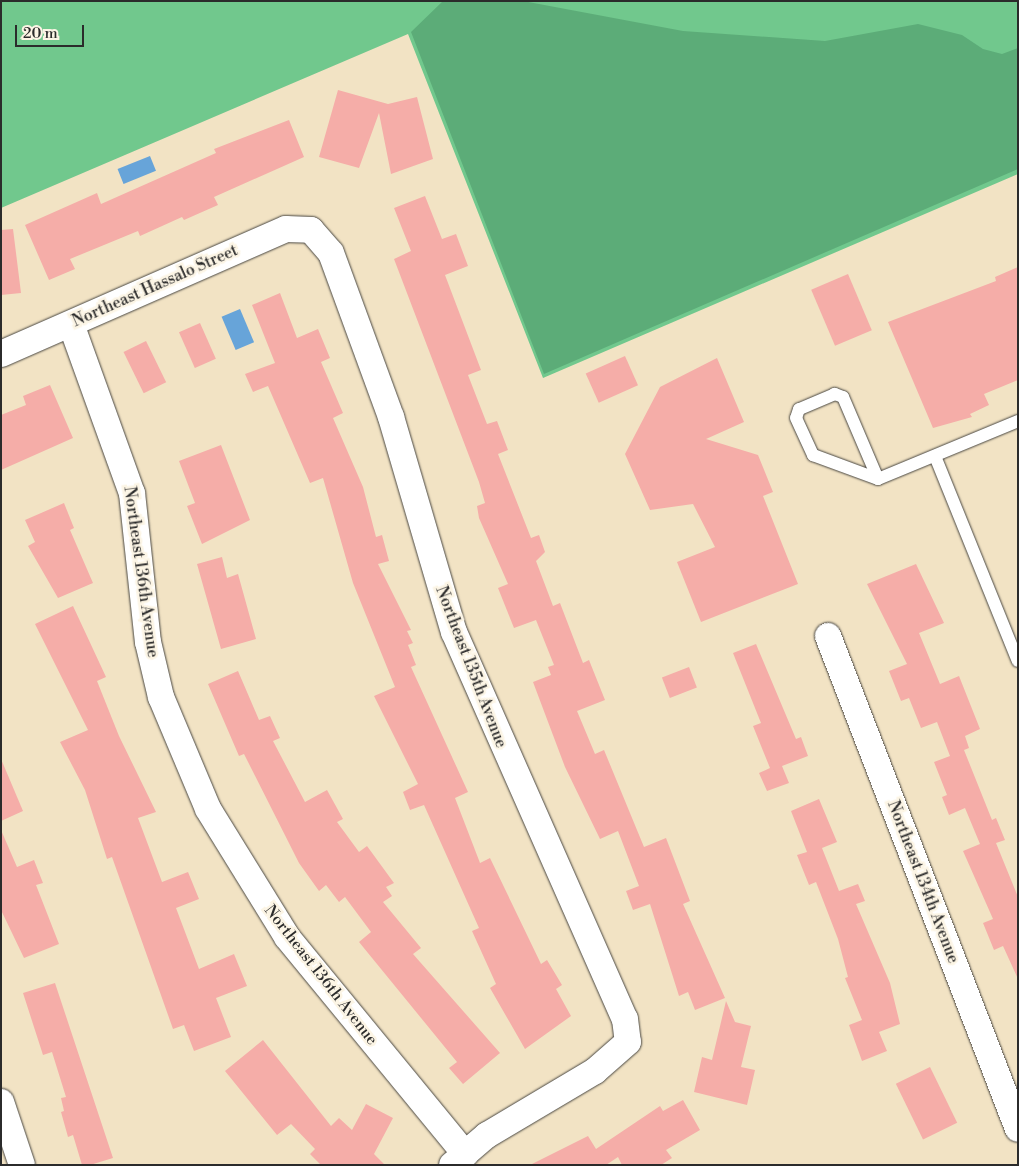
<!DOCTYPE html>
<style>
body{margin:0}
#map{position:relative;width:1019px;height:1166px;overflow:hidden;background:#f2e3c4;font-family:"Libre Bodoni",serif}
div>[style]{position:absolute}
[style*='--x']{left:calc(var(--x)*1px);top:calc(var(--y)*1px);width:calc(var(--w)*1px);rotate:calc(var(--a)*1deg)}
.green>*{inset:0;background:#71c88d}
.forest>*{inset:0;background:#5cac78}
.water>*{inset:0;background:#67a4d9;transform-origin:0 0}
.building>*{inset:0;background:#f5ada8;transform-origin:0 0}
.roads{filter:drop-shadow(0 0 1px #494742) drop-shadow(0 0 1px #494742)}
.service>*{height:12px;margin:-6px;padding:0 6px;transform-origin:6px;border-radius:6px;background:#fff}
.minor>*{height:26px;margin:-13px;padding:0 13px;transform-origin:13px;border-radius:13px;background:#fff}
span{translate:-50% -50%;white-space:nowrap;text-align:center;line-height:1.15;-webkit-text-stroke:5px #fcf5e5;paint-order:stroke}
.street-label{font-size:16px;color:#2b2b2b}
.frame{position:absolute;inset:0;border:2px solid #2b2b2b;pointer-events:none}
.scale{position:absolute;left:15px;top:25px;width:69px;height:22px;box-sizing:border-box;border:2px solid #2b2b2b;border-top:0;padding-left:6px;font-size:15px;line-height:18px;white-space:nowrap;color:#2b2b2b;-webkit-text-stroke:4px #fcf5e5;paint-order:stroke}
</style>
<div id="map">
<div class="green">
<i style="clip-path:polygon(1px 1px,1018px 1px,1018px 174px,543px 378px,408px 34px,1px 208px)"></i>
</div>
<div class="forest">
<i style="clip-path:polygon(443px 1px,523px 1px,683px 31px,825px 41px,918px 24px,962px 35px,983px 49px,1002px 54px,1018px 48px,1018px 169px,544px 374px,411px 32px)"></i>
</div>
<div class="water">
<i style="left:150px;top:156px;width:16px;height:35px;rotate:68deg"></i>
<i style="left:240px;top:309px;width:36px;height:20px;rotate:67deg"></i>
</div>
<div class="building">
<i style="clip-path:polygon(338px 90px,388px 104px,417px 97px,433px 159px,391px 174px,379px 113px,359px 168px,319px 157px)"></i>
<i style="clip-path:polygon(289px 120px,304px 157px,214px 197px,218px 205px,184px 220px,182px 217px,140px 236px,138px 231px,70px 259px,75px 269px,49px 280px,25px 225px,97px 193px,101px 204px,216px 153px,214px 149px)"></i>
<i style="clip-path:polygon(425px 196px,442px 239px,456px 234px,468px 266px,445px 275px,481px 370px,468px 375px,487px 424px,497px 421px,508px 450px,498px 454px,531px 538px,539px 535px,545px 552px,536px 561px,553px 606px,560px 603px,583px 663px,589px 660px,605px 700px,577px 711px,595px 754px,604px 750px,644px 847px,666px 838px,690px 901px,683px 904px,725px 998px,695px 1010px,688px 992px,679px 996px,650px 904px,633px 910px,626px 891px,639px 886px,618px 831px,600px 839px,565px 767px,533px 682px,551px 675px,548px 667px,554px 665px,536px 620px,514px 628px,498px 588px,508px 584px,479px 518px,477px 506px,485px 503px,479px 482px,394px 259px,411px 251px,394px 208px)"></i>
<i style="clip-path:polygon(13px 229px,21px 293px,1px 295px,1px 230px)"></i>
<i style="clip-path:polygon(1018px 267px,1018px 380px,984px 394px,989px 405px,970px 414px,972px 417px,933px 428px,888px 322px,996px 281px,995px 277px)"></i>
<i style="left:848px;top:274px;width:61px;height:40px;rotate:67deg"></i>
<i style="clip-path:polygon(280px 293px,297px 338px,318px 329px,330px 358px,321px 362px,343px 413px,333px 418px,363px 487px,376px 537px,382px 535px,389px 561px,378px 564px,411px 630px,407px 631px,413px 643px,408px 645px,416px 665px,411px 667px,468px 792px,455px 798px,480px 863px,490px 858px,541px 964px,547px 960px,562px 985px,556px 989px,571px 1016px,525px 1049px,490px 988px,496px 984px,472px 931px,479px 928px,424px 805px,410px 810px,403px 792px,418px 784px,374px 696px,395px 687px,353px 583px,323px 478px,310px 483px,268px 386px,253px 392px,245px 374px,275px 363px,252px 305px)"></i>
<i style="left:200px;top:323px;width:39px;height:23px;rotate:66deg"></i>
<i style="left:146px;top:341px;width:46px;height:25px;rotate:64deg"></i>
<i style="left:625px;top:356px;width:32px;height:43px;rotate:66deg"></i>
<i style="clip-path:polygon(717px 358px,744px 422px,706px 439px,758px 455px,773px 492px,763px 496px,798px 584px,701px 622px,677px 562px,715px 547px,693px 504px,650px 510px,625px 454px,660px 387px)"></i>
<i style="clip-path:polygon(50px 385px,73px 438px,1px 470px,1px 415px,26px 405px,23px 396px)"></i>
<i style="clip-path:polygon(221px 445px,250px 520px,202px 544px,187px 506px,195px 503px,179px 461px)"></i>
<i style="clip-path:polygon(64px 503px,74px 528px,70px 530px,93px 583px,58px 598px,28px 546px,35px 542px,25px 520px)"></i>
<i style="clip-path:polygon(222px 557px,227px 578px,238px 574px,256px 639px,221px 649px,197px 564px)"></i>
<i style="clip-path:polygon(916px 564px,944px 623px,919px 633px,940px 684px,959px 676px,980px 729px,965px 736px,969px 748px,964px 750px,992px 820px,996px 818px,1005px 840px,996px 843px,1018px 897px,1018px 979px,1003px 946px,994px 950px,983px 923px,993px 919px,963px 851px,980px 844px,965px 808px,949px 815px,942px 797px,947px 795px,934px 762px,950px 756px,937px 722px,921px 728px,909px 698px,901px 701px,889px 671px,907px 664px,867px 584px)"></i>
<i style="clip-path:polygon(73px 606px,106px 677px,97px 681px,119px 736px,156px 812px,138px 818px,162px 882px,188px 872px,199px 899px,176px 908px,199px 969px,234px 954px,247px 986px,216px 998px,231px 1037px,194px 1051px,184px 1025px,173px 1029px,112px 857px,107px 859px,85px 790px,60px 742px,88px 730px,35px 624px)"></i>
<i style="clip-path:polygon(756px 644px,796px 739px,801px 737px,808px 756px,782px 766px,789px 783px,767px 791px,759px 773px,770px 768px,753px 726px,761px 723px,733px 653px)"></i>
<i style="left:689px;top:667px;width:22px;height:29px;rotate:69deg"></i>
<i style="clip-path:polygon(238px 671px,259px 720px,270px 716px,280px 738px,273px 741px,305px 802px,327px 790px,343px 819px,337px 822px,359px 852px,367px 846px,394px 883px,386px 887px,392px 896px,383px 902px,421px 948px,413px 954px,500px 1053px,463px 1084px,449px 1068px,457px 1062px,359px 942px,371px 932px,345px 897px,339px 902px,326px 885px,319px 891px,299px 863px,244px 754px,239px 756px,208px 684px)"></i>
<i style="clip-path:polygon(1px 759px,23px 811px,1px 821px)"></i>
<i style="clip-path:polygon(819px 799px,837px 842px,822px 848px,839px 891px,858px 884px,865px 901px,856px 904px,890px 983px,900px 1024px,879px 1032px,887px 1051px,862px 1061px,849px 1025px,862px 1020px,845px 978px,848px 977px,838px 939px,816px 882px,809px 885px,797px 855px,807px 852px,791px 811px)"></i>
<i style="clip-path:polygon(1px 830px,17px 867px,34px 860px,43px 883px,36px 885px,59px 944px,24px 958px,1px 910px)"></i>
<i style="clip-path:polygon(55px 983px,113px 1158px,90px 1165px,82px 1165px,73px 1135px,68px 1137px,61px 1112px,64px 1111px,61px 1098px,66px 1097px,52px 1052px,43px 1055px,23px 993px)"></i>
<i style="clip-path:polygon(726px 1001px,735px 1022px,751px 1026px,741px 1067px,755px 1070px,747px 1105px,694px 1092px,702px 1057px,712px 1060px)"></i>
<i style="clip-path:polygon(263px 1040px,331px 1126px,339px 1118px,352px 1130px,366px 1104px,393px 1118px,374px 1154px,385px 1165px,321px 1165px,310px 1154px,315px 1149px,291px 1124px,277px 1135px,225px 1071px)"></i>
<i style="left:930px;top:1067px;width:62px;height:38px;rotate:64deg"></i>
<i style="clip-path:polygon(683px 1100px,700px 1130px,666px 1150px,672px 1158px,661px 1165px,622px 1165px,618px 1157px,606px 1165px,530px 1165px,588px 1136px,596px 1149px,660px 1106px,663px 1111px)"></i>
</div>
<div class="roads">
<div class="service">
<i style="--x:935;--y:456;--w:221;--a:68"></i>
<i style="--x:878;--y:479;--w:89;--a:-113.1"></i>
<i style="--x:843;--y:397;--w:9;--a:-159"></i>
<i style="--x:835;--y:394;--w:39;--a:157"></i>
<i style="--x:799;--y:409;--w:9;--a:108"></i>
<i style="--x:796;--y:418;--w:41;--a:65.3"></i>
<i style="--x:813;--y:455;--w:69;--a:20.3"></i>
<i style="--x:878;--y:479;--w:152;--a:-22.5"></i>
</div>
<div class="minor">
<i style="--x:71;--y:324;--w:180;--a:70.2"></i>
<i style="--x:132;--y:493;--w:150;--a:83.9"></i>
<i style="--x:148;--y:642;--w:57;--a:76.7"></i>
<i style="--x:161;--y:697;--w:121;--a:67.2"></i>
<i style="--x:208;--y:809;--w:150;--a:58.3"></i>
<i style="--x:287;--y:937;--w:281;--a:50.6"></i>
<i style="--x:1;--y:354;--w:311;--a:-23.7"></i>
<i style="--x:286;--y:229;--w:25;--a:2"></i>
<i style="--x:311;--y:230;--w:30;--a:49"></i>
<i style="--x:331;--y:253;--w:175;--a:69.9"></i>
<i style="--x:391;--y:417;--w:224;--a:73.7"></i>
<i style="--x:454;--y:632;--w:423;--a:66.2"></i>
<i style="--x:625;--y:1019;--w:23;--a:83"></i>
<i style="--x:628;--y:1042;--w:44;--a:138.7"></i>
<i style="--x:595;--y:1071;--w:126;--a:149.3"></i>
<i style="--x:487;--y:1135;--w:46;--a:139.4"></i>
<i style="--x:828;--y:636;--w:528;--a:68.92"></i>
<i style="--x:1;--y:1102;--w:66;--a:71.6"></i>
</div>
</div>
<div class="street-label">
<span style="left:155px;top:286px;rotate:-24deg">Northeast Hassalo Street</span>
<span style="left:141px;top:572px;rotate:82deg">Northeast 136th Avenue</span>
<span style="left:471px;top:667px;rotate:69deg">Northeast 135th Avenue</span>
<span style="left:923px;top:882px;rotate:69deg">Northeast 134th Avenue</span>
<span style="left:321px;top:975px;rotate:52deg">Northeast 136th Avenue</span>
</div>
<div class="frame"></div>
<div class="scale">20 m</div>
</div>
